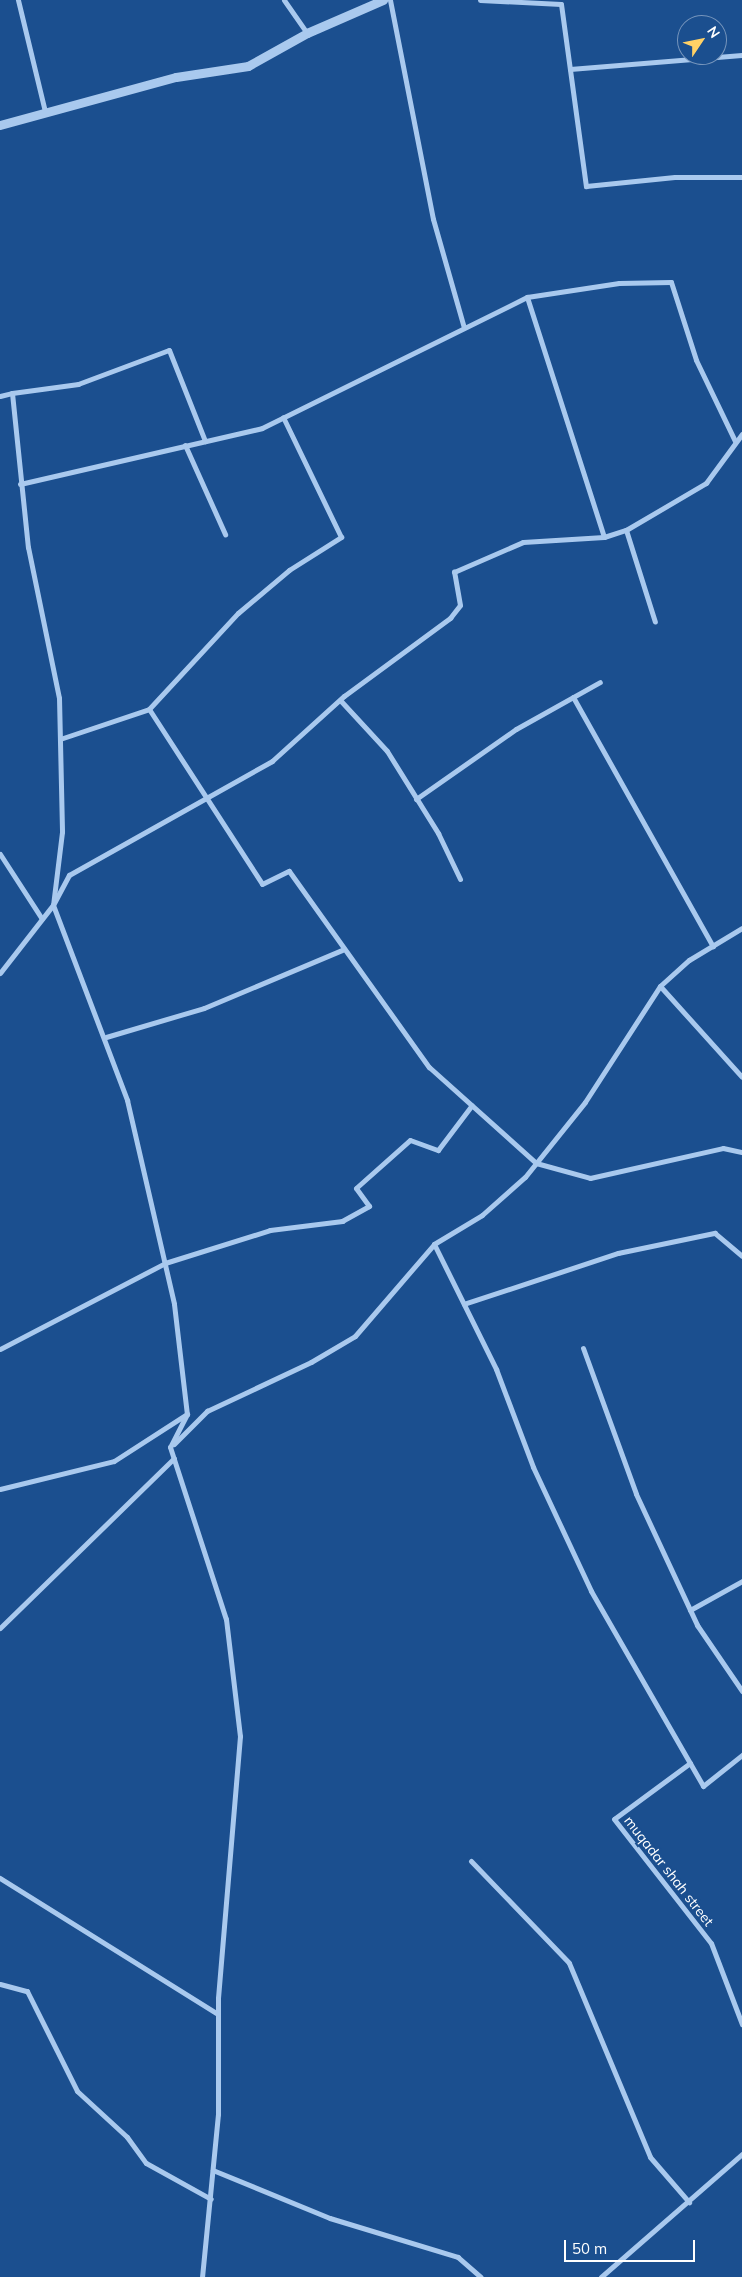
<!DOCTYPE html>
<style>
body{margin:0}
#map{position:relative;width:742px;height:2277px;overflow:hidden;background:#1b4f8f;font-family:Mulish,sans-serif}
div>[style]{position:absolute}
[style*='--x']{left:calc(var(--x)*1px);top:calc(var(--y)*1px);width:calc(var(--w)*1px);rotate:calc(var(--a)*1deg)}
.pedestrian>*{height:4.5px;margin:-2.25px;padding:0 2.25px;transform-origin:2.25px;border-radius:2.25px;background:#a9c9ee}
.minor>*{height:5px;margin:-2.5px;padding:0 2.5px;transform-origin:2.5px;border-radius:2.5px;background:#a9c9ee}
.tertiary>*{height:9px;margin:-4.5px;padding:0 4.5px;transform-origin:4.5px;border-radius:4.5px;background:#a9c9ee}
span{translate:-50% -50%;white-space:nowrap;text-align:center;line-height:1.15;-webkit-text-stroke:4px #1b4f8f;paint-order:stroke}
.street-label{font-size:14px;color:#fff}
.north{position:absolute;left:677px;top:15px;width:50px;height:50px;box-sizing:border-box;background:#1b4f8f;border:1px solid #7695bc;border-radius:50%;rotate:56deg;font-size:14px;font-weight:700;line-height:20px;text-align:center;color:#fff}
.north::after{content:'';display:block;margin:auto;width:18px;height:22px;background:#ffd166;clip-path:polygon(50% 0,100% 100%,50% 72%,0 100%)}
.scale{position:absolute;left:564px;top:2240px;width:131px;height:22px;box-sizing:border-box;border:2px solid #fff;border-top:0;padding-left:6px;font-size:15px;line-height:18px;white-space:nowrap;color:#fff;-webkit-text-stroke:4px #1b4f8f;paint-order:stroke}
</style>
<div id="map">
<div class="pedestrian">
<i style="--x:464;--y:1304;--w:162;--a:-18.3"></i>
<i style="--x:618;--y:1253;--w:99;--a:-11.7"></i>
<i style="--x:715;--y:1233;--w:35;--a:40"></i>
<i style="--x:213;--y:2170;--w:126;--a:22.3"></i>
<i style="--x:330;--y:2218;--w:134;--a:16.9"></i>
<i style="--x:458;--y:2257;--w:30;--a:41"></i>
</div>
<div class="minor">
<i style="--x:18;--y:0;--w:115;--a:76.4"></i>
<i style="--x:284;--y:0;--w:40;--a:55.1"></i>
<i style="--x:390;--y:0;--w:223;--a:78.9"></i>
<i style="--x:433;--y:219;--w:113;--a:74.1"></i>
<i style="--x:480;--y:0;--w:81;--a:2.8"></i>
<i style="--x:561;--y:4;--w:184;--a:82.2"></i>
<i style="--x:586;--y:186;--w:89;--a:-5.8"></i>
<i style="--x:675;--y:177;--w:67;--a:0"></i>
<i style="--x:570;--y:69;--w:173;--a:-4.7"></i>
<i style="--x:12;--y:393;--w:67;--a:-7.8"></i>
<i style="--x:78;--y:384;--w:97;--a:-20.5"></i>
<i style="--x:169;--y:350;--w:98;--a:68.4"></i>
<i style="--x:0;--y:396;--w:12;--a:-14"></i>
<i style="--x:12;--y:393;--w:155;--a:84.1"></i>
<i style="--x:28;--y:547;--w:154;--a:78.4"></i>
<i style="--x:59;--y:698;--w:134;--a:88.7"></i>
<i style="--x:62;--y:832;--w:74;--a:97"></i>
<i style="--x:53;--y:905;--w:209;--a:69.2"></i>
<i style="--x:127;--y:1100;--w:209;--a:77"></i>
<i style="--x:174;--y:1304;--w:111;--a:83.3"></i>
<i style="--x:187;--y:1414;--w:37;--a:117"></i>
<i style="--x:170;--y:1447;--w:181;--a:72"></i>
<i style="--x:226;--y:1619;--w:118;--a:83.2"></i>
<i style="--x:240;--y:1736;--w:263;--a:94.8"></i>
<i style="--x:218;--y:1998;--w:116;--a:90"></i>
<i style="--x:218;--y:2114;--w:164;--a:95.6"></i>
<i style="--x:185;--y:445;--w:98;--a:65.8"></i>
<i style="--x:20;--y:484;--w:248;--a:-13"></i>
<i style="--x:262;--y:428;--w:296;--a:-26.3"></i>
<i style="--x:527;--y:297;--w:93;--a:-8.7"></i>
<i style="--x:619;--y:283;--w:52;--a:-1.1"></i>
<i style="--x:671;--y:282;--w:82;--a:72.2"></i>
<i style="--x:696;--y:360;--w:90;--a:64.3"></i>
<i style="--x:626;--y:530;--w:96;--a:72.5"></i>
<i style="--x:604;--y:537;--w:23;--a:-18"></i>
<i style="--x:626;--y:530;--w:93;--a:-30.4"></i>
<i style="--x:706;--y:483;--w:61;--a:-53.7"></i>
<i style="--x:573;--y:697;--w:286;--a:60.7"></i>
<i style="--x:340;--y:700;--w:69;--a:47.3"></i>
<i style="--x:387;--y:751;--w:97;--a:58.1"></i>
<i style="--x:438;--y:833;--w:51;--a:64.4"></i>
<i style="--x:149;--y:709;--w:208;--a:57.1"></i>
<i style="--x:262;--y:884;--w:30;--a:-26"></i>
<i style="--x:289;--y:871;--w:241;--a:54.5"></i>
<i style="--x:429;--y:1067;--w:144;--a:41.9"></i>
<i style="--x:536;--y:1163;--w:56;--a:15.5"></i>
<i style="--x:590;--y:1178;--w:136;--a:-12.7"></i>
<i style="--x:723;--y:1148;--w:19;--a:12"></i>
<i style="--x:60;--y:739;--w:94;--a:-18.6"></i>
<i style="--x:149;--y:709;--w:131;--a:-47.2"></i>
<i style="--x:238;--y:613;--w:67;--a:-40.1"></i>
<i style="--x:289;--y:570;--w:62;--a:-32.4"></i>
<i style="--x:341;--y:537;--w:133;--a:-115.8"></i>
<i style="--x:416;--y:799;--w:122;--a:-35"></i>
<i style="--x:516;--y:729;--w:96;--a:-29.2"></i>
<i style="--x:0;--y:854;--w:77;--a:57.1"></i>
<i style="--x:0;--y:973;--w:86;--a:-52.1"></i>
<i style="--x:53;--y:905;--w:34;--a:-62"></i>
<i style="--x:69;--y:875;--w:233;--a:-29.3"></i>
<i style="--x:272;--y:761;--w:97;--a:-42.1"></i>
<i style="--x:344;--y:696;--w:132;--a:-36.3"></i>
<i style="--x:450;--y:618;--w:16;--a:-52"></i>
<i style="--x:460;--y:605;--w:34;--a:-100"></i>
<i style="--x:454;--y:572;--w:75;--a:-23.5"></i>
<i style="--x:523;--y:542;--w:81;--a:-3.5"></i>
<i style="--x:604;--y:537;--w:252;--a:-107.8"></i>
<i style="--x:660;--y:986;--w:122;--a:48"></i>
<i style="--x:106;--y:1037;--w:102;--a:-16.5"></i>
<i style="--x:204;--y:1008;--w:150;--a:-22.8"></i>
<i style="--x:434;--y:1244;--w:140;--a:63.6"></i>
<i style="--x:496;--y:1369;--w:105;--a:69.3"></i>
<i style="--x:533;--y:1467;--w:137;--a:64.9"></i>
<i style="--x:591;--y:1591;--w:225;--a:60.1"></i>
<i style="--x:703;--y:1786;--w:50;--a:-38.5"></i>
<i style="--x:583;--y:1348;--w:155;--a:70"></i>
<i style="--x:636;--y:1494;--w:145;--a:65"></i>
<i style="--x:697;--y:1625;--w:80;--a:55.7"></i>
<i style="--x:0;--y:1349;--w:186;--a:-27.5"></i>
<i style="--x:165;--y:1263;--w:110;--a:-17.4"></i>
<i style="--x:270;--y:1230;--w:73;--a:-7.1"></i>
<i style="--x:342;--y:1221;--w:31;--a:-29"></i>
<i style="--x:369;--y:1206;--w:22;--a:-126"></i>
<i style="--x:356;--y:1188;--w:72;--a:-41.6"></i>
<i style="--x:410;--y:1140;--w:30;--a:20"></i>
<i style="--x:438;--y:1150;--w:56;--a:-52.9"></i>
<i style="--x:174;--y:1444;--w:47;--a:-45"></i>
<i style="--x:207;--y:1411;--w:115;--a:-25.2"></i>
<i style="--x:311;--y:1362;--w:51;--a:-30.6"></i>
<i style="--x:355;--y:1336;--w:121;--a:-49.3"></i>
<i style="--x:434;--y:1244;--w:56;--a:-31.1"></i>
<i style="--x:482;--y:1215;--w:57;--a:-41.5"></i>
<i style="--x:525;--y:1177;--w:96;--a:-51.3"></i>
<i style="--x:585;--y:1102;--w:138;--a:-57.1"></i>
<i style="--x:660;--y:986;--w:39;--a:-42"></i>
<i style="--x:689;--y:960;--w:62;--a:-31.1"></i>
<i style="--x:0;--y:1489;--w:117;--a:-13.8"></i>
<i style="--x:114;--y:1461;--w:87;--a:-32.8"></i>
<i style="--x:690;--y:1610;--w:60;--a:-29.1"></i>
<i style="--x:0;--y:1628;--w:243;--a:-44.3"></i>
<i style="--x:690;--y:1763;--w:94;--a:143.6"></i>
<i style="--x:614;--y:1819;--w:157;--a:52"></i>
<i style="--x:711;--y:1943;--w:87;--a:69.1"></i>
<i style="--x:471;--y:1861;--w:141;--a:46.1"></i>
<i style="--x:569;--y:1963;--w:210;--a:67.3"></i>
<i style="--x:650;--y:2157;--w:60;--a:49.1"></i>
<i style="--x:0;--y:1878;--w:257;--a:32"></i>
<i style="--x:0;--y:1984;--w:28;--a:15"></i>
<i style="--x:27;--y:1991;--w:112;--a:63.4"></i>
<i style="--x:77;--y:2091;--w:68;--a:42.6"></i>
<i style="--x:127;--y:2137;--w:32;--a:54"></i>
<i style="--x:146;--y:2163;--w:74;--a:29"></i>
<i style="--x:601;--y:2277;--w:187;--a:-41.1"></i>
</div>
<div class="tertiary">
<i style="--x:0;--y:125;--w:182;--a:-15.3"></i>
<i style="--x:176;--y:77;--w:73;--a:-8.7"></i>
<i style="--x:248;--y:66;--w:68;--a:-29.2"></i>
<i style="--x:307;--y:33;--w:83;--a:-23.5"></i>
</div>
<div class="street-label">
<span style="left:669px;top:1871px;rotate:52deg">muqadar shah street</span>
</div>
<div class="north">N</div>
<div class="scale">50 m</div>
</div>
